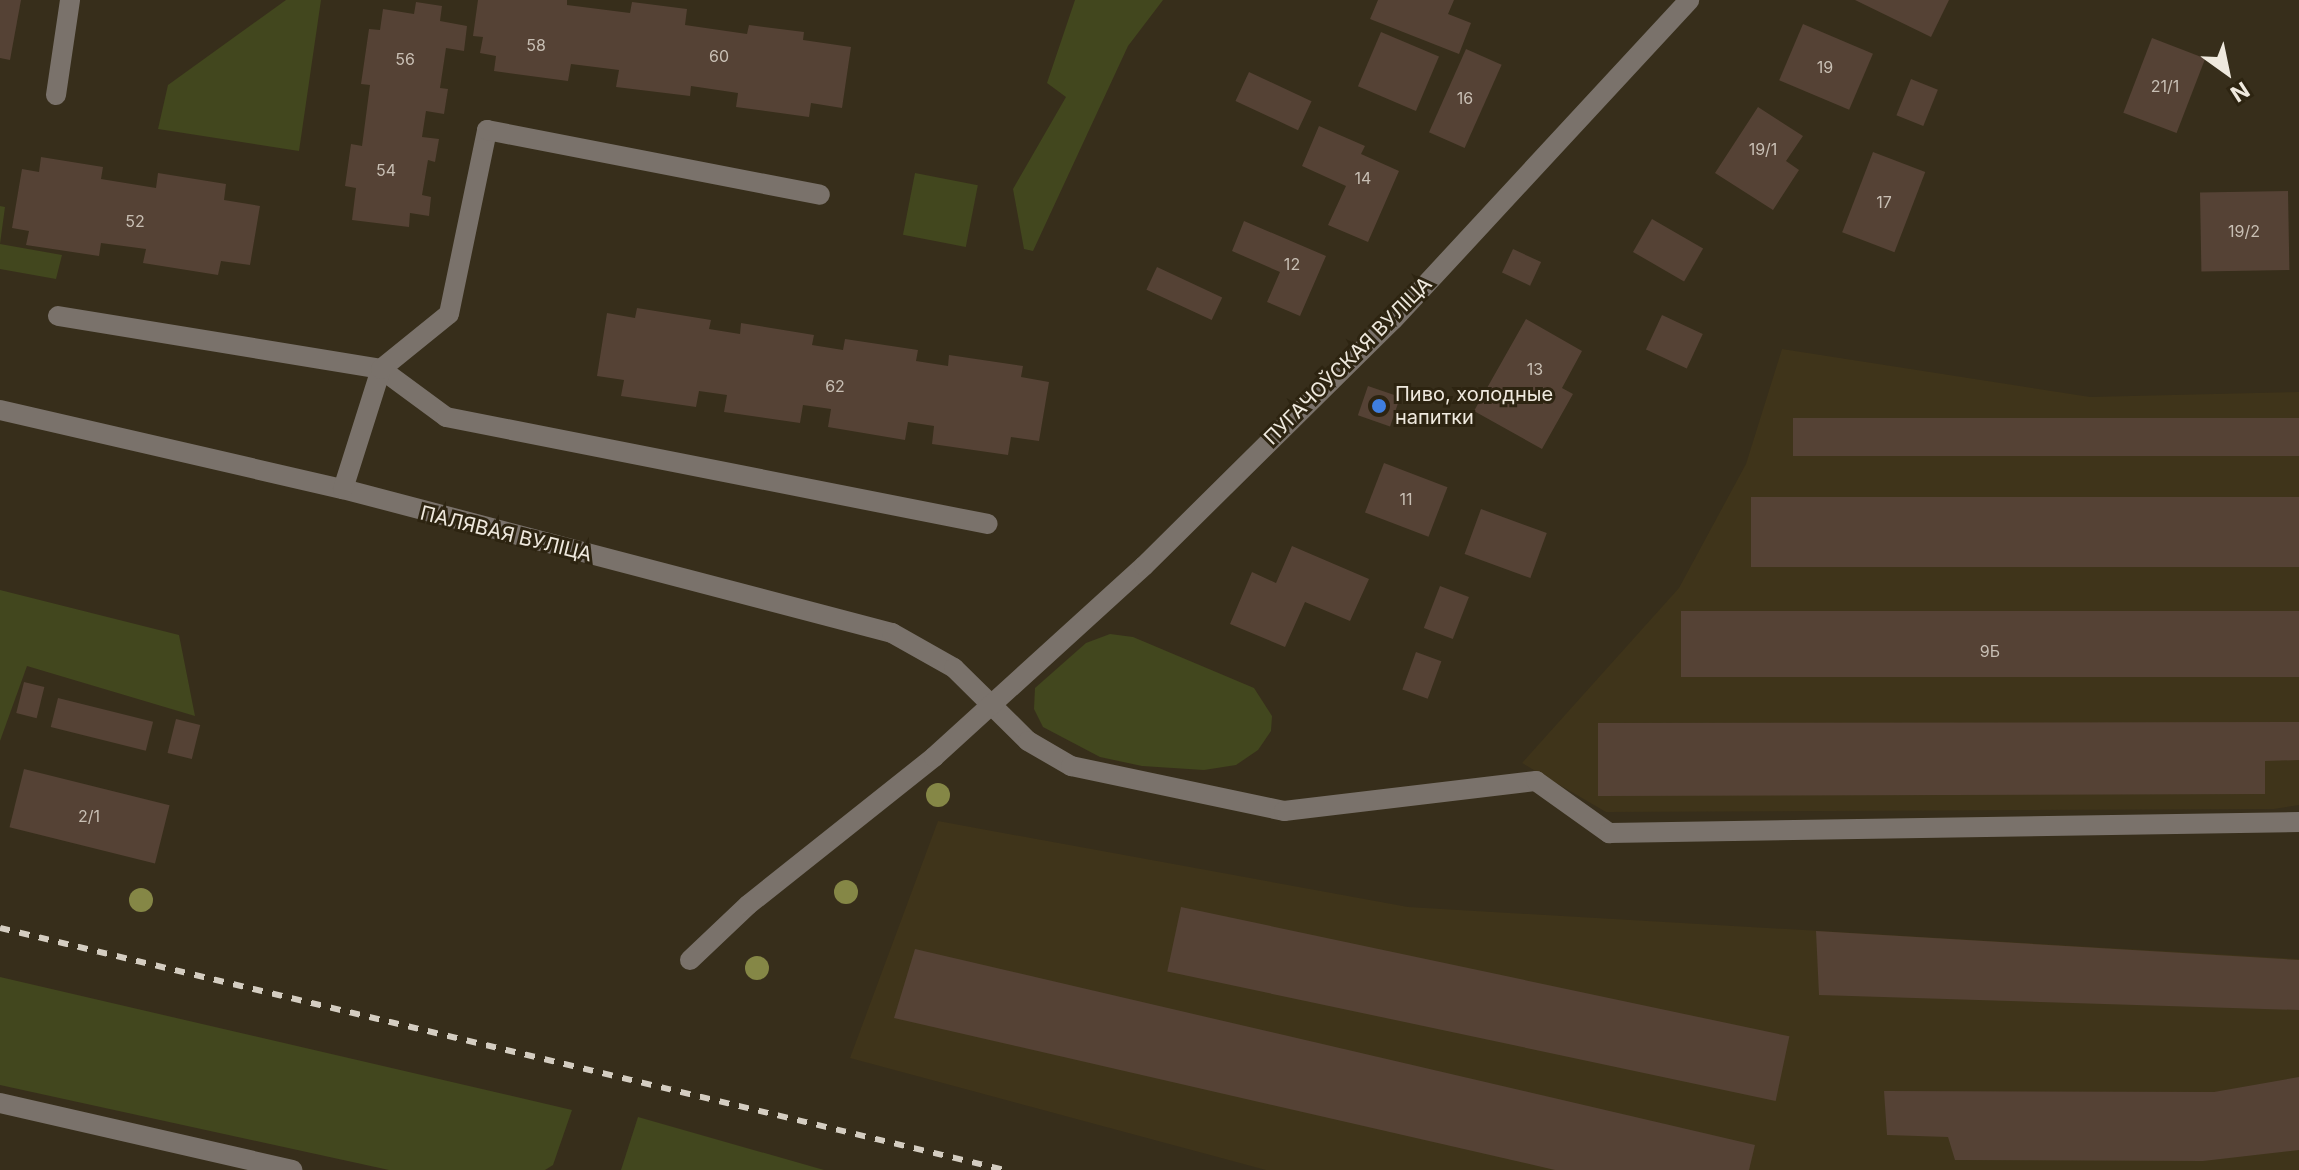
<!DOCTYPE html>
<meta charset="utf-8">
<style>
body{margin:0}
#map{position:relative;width:2299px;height:1170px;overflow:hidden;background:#372e1b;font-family:Inter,sans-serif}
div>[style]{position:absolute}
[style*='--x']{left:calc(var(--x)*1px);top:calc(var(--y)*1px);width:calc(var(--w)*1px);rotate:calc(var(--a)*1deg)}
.built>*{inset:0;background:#3f341a}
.green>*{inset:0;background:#42471e;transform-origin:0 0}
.building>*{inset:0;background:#554235;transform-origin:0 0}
.minor>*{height:20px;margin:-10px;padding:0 10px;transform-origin:10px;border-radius:10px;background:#7a726b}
.rail>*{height:6px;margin-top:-3px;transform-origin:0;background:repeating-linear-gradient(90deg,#d4cdc1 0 10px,transparent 0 20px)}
.trees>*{width:24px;height:24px;margin:-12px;border-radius:50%;background:#858746}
.dots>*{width:22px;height:22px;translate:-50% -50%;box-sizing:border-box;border:4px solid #2d2411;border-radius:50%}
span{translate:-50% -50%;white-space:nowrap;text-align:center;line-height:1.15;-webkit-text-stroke:6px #2d2411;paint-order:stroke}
.number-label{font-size:16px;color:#c8bfb4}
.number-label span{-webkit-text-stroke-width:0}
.street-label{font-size:20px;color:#efe9de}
.poi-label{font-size:20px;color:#efe9de}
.left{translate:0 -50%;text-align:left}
.north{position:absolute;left:2187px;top:32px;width:80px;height:80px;-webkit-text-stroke:6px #2d2411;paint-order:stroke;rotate:147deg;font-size:22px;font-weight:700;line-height:32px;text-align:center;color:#efe9de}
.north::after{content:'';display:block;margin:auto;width:28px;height:36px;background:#efe9de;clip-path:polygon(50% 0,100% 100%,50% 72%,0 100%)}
</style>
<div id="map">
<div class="built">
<i style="clip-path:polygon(1782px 349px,2090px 397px,2299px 392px,2299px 805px,2274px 809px,1606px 812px,1522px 763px,1679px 588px,1746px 464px)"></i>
<i style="clip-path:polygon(938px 821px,1408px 907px,2299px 959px,2299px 1170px,1266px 1170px,850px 1058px)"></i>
</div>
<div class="green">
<i style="clip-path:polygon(286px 0,321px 0,299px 151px,158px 129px,168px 85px)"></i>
<i style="clip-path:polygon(1075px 0,1163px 0,1128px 46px,1033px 251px,1024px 249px,1013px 189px,1066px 97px,1047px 83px)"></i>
<i style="left:915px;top:173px;width:64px;height:63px;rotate:11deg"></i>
<i style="clip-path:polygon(0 206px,5px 207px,0 244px,62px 255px,56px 279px,0 269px)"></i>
<i style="clip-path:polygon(0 590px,179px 635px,195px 716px,27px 666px,0 741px)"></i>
<i style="clip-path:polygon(1110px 634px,1133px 637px,1254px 688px,1272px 716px,1271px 731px,1258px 750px,1236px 765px,1204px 770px,1142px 766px,1100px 757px,1043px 727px,1034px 709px,1035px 688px,1086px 643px)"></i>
<i style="clip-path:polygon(0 977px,572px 1110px,553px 1165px,545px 1170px,389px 1170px,0 1085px)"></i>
<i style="clip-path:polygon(638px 1117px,824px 1170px,621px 1170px)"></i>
</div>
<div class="building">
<i style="clip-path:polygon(0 0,21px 0,10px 60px,0 58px)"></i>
<i style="clip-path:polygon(478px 0,567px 0,567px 5px,630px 13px,632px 2px,687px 9px,685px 25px,747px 34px,749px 25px,804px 32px,803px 40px,851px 47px,842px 108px,811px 103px,809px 117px,736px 107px,738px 93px,691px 86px,690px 96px,616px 87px,619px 70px,571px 64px,568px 81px,494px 71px,496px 56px,480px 53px,483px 37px,473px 36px)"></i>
<i style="clip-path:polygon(1378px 0,1454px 0,1448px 14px,1471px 23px,1459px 54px,1370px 19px)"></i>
<i style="clip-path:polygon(1855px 0,1949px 0,1931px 37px)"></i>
<i style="clip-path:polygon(416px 2px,442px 6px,440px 21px,467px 26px,464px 51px,446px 48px,440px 88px,448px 89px,444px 114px,426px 111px,422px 137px,439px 139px,435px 162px,428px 160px,422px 195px,431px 197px,429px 216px,410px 213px,409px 227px,352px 220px,356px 188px,345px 186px,351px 144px,362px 146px,370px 85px,361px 84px,369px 29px,380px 30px,383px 9px,414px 14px)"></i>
<i style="left:1803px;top:24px;width:76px;height:61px;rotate:23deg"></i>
<i style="left:1381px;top:32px;width:63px;height:59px;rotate:23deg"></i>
<i style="left:2152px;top:38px;width:57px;height:80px;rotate:21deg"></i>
<i style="left:1466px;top:49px;width:39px;height:91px;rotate:24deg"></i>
<i style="left:1249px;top:72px;width:69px;height:32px;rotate:25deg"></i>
<i style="left:1911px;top:79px;width:29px;height:39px;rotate:22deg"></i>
<i style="clip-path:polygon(1758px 107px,1803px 136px,1786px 161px,1799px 170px,1773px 210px,1715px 173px)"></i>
<i style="clip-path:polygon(1319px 126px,1365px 146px,1361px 154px,1399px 171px,1368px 242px,1328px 225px,1346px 186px,1302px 166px)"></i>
<i style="left:1873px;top:152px;width:56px;height:86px;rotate:21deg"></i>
<i style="clip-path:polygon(41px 157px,103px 167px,101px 179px,156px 188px,158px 173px,226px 184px,224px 200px,260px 206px,250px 265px,221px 261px,218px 275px,143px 263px,146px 249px,101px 243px,99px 256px,26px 245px,29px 231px,12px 228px,22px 169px,39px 172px)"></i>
<i style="left:2288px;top:191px;width:79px;height:88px;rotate:89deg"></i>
<i style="left:1652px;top:219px;width:59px;height:38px;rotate:30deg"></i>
<i style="clip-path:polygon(1244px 221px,1326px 256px,1300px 316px,1267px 302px,1280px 272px,1232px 251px)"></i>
<i style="left:1513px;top:249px;width:31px;height:26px;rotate:25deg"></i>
<i style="left:1157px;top:267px;width:72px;height:25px;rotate:25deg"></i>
<i style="clip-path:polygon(637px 308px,711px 320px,709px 329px,740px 334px,741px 323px,814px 335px,812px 345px,843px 350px,845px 339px,918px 350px,916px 361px,948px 366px,949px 355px,1023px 366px,1021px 377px,1049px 382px,1039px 441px,1011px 437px,1008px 455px,932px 444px,934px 426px,908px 422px,905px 440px,828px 427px,831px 409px,803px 405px,800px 423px,724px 412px,727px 395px,699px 391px,696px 407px,621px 396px,624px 380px,597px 376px,607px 313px,635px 318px)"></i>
<i style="left:1662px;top:315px;width:45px;height:38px;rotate:25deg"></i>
<i style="clip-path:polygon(1526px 319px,1582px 351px,1562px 388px,1573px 394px,1542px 449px,1474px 411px)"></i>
<i style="left:1368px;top:386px;width:34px;height:31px;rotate:19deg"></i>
<i style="left:2299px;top:418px;width:38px;height:506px;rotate:90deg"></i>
<i style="left:1384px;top:463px;width:68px;height:53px;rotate:21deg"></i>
<i style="left:2299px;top:497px;width:70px;height:548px;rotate:90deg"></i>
<i style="left:1481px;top:509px;width:70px;height:48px;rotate:20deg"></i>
<i style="clip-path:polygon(1292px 546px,1369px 579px,1350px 621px,1305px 602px,1285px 647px,1230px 624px,1252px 572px,1276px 583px)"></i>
<i style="left:1440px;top:586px;width:31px;height:45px;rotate:21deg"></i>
<i style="left:2299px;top:611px;width:66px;height:618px;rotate:90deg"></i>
<i style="left:1416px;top:652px;width:27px;height:40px;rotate:20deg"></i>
<i style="left:24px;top:682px;width:21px;height:32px;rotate:14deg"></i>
<i style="left:58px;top:698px;width:98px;height:30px;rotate:14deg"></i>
<i style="left:176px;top:719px;width:25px;height:35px;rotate:14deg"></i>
<i style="clip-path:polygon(2299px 722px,2299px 760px,2265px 761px,2265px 794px,1598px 796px,1598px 723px)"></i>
<i style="left:24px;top:769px;width:150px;height:60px;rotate:14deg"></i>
<i style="left:1181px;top:907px;width:622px;height:66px;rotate:12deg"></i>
<i style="clip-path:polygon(1816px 931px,2299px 960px,2299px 1010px,1819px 995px)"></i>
<i style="clip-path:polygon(915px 949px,1755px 1145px,1749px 1170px,1555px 1170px,894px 1018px)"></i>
<i style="clip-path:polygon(2299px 1077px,2299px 1150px,2203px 1161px,1955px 1160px,1948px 1137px,1887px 1135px,1884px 1091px,2214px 1092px)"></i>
</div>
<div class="minor">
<i style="--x:56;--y:95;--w:96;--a:-81.6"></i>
<i style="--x:58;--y:316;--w:327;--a:9.3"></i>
<i style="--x:381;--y:369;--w:81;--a:36.4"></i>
<i style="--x:446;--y:417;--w:552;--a:11.17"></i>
<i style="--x:0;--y:410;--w:352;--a:13"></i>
<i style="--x:343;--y:489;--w:568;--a:14.7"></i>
<i style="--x:892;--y:633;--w:71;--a:29.4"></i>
<i style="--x:954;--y:668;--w:104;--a:44.6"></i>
<i style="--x:1028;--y:741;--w:50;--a:30.2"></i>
<i style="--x:1071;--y:766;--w:218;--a:11.9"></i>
<i style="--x:1284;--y:811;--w:254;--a:-6.8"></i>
<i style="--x:1536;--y:781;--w:90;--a:35.5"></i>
<i style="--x:1609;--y:833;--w:690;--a:-0.91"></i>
<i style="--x:343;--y:489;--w:126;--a:-72.4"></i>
<i style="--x:381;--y:369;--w:87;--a:-39"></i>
<i style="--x:449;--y:314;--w:188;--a:-78.3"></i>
<i style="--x:487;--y:130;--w:339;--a:11"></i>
<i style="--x:690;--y:960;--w:80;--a:-43.5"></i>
<i style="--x:748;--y:905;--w:238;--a:-38.5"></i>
<i style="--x:934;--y:757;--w:284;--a:-42.3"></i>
<i style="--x:1144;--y:566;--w:350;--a:-44.7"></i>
<i style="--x:1393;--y:320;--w:436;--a:-47.2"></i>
<i style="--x:0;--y:1103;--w:300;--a:12.9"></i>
</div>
<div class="rail">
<i style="--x:0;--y:928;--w:1034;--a:13.54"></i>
</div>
<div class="trees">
<i style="left:938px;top:795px"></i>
<i style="left:846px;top:892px"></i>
<i style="left:141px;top:900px"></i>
<i style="left:757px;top:968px"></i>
</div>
<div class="dots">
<i style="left:1379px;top:406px;background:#3f7fe0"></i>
</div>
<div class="number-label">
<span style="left:536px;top:45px">58</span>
<span style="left:719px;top:56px">60</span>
<span style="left:405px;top:59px">56</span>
<span style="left:1825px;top:67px">19</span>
<span style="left:2165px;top:86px">21/1</span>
<span style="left:1465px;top:98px">16</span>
<span style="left:1763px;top:149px">19/1</span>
<span style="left:386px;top:170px">54</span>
<span style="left:1363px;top:178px">14</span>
<span style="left:1884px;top:202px">17</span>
<span style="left:135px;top:221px">52</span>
<span style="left:2244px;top:231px">19/2</span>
<span style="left:1292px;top:264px">12</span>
<span style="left:1535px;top:369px">13</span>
<span style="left:835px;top:386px">62</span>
<span style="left:1406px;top:499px">11</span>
<span style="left:1990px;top:651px">9Б</span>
<span style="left:89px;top:816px">2/1</span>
</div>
<div class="street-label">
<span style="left:1348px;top:361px;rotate:-45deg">ПУГАЧОЎСКАЯ ВУЛІЦА</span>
<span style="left:506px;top:534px;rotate:14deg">ПАЛЯВАЯ ВУЛІЦА</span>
</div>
<div class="poi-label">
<span class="left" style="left:1395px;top:406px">Пиво, холодные<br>напитки</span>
</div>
<div class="north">N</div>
</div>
